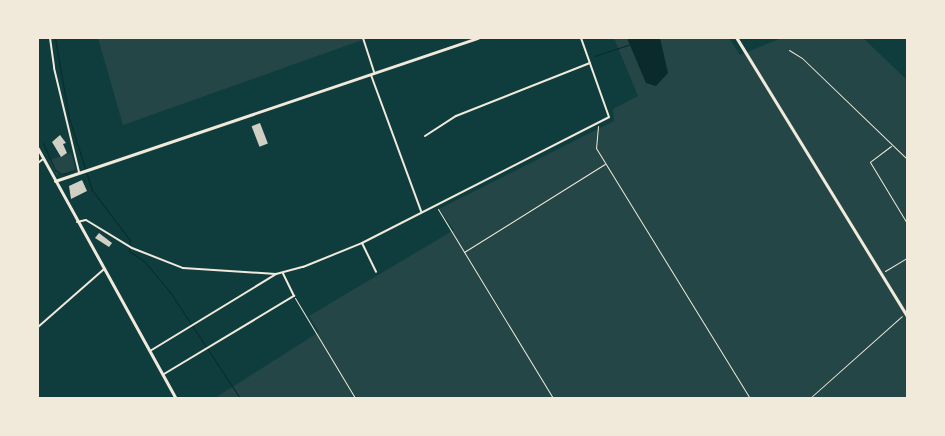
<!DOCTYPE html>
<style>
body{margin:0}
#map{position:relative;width:945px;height:436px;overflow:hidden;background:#0f3d3e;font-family:Raleway,sans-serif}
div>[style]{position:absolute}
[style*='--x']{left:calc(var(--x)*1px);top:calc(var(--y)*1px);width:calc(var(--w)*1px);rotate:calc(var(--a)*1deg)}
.green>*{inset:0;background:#244646}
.water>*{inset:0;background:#0a2a2b}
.stream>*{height:1px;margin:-0.5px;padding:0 0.5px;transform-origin:0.5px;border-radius:0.5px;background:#0a2a2b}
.building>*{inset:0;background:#cfcfc3;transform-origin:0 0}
.path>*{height:1px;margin:-0.5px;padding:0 0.5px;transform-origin:0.5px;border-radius:0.5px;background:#f1e9da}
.minor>*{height:2px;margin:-1px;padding:0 1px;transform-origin:1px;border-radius:1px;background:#f1e9da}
.tertiary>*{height:2.5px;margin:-1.25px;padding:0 1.25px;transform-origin:1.25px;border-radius:1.25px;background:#f1e9da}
.secondary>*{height:2.5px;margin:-1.25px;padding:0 1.25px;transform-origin:1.25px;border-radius:1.25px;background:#f1e9da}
span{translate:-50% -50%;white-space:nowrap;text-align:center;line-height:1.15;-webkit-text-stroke:4px #f1e9da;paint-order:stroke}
.frame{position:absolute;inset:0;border:39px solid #f1e9da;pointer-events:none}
</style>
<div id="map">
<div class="green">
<i style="clip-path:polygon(98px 38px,368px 38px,123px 125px)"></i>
<i style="clip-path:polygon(614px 38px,729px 38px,740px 55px,782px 38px,863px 38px,907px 80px,907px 398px,215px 398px,319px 332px,309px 316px,454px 230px,439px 209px,614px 121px,613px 109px,638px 96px)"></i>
<i style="clip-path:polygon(71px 153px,76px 171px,56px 175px,49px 160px)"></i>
</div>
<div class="water">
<i style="clip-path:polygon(627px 38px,660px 38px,668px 73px,656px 86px,646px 83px)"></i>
</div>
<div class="stream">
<i style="--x:55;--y:38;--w:81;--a:80.1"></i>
<i style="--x:69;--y:118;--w:76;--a:72.3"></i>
<i style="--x:92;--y:190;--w:63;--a:52.8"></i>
<i style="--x:130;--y:240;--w:11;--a:95"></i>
<i style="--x:129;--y:251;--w:18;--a:34"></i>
<i style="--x:144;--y:261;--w:40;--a:50"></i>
<i style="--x:170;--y:292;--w:127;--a:56.6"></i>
<i style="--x:594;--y:56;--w:38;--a:-18"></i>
<i style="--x:43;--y:143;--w:30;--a:66"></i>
<i style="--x:55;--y:170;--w:7;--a:34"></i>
<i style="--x:63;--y:174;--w:12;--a:-20"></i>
</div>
<div class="building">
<i style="left:260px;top:123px;width:22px;height:9px;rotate:69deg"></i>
<i style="clip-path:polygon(60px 135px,66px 143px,63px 144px,67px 153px,61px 157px,52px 142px)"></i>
<i style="clip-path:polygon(82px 180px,87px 191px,71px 199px,69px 186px)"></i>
<i style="clip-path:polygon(99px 233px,112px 243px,109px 247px,95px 238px)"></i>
</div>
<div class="path">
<i style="--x:789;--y:50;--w:15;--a:32"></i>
<i style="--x:802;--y:58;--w:147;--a:43.9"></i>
<i style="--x:598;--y:126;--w:22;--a:95"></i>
<i style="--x:596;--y:148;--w:294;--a:58.4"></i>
<i style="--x:891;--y:146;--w:26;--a:143"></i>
<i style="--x:870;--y:162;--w:74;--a:58.9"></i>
<i style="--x:438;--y:209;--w:221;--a:58.7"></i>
<i style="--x:464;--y:252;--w:166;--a:-32"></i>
<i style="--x:885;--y:271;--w:27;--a:-31"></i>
<i style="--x:295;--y:298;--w:117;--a:59"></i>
<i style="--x:810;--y:398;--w:123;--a:-41.7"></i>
</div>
<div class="minor">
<i style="--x:50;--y:38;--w:30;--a:82"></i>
<i style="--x:54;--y:68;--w:107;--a:76.5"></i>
<i style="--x:363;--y:38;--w:36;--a:72"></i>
<i style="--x:371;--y:75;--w:145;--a:69.8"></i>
<i style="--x:425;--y:136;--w:37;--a:-33"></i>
<i style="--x:456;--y:116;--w:144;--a:-21.6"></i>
<i style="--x:38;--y:163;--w:6;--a:-39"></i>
<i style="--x:77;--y:222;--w:9;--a:-13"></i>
<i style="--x:86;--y:220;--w:54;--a:31.3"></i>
<i style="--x:132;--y:248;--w:55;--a:21.4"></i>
<i style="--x:183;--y:268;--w:93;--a:3.7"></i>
<i style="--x:362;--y:243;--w:32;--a:64"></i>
<i style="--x:38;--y:327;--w:88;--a:-41.3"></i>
<i style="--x:150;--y:351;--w:148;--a:-31.4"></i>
<i style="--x:276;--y:274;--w:28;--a:-15"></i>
<i style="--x:303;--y:267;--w:64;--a:-22.1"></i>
<i style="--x:362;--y:243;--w:277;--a:-27"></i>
<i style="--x:609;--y:117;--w:84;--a:-109.5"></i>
<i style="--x:164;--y:374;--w:152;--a:-31"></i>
<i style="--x:294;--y:296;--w:25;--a:-116"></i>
</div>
<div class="tertiary">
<i style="--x:38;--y:148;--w:286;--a:61.1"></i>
<i style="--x:55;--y:181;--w:446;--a:-18.7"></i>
</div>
<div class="secondary">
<i style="--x:737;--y:38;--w:327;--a:58.5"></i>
</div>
<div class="frame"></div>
</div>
